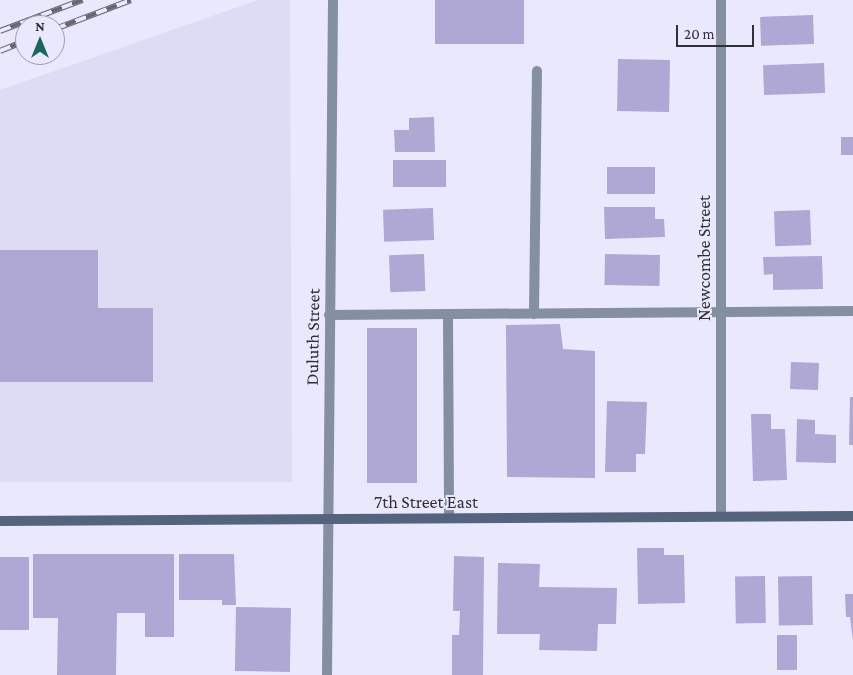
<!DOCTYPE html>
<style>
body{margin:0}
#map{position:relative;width:853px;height:675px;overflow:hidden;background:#eae8fc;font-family:"Crimson Pro",serif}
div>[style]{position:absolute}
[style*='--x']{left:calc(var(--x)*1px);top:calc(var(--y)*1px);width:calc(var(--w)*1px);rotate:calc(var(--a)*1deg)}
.built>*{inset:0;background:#dedbf5}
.building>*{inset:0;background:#afa7d4;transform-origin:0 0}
.lane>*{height:10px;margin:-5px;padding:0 5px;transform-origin:5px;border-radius:5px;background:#848fa0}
.street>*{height:10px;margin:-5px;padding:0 5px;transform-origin:5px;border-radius:5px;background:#848fa0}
.secondary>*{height:10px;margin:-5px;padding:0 5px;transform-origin:5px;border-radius:5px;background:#54647c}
.rail>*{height:5.5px;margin-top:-2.75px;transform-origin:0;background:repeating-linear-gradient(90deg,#eae8fc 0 11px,#676671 0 22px);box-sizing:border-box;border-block:1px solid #676671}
span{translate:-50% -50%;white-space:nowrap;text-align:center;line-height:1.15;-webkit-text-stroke:4px #eae8fc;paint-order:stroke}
.street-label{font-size:18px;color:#313037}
.north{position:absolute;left:15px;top:15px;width:50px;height:50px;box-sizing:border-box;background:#eae8fc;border:1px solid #a09ead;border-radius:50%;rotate:0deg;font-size:14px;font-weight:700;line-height:20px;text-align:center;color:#313037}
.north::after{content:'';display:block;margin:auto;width:18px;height:22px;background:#1b655b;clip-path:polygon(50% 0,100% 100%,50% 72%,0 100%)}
.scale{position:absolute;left:676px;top:25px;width:78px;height:22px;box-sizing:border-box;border:2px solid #313037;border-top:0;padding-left:6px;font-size:15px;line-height:18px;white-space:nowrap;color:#313037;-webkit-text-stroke:4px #eae8fc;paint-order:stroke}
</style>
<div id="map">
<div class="built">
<i style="clip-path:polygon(258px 0,290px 0,292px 482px,0 482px,0 90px)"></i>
</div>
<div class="building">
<i style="left:435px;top:0;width:89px;height:44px"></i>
<i style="left:813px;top:15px;width:29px;height:53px;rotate:88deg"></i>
<i style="left:618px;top:59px;width:52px;height:52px;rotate:1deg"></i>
<i style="left:824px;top:63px;width:30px;height:61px;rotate:88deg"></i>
<i style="clip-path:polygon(434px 117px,435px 152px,395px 152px,394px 130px,409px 130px,409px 118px)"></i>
<i style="left:841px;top:137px;width:12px;height:18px"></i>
<i style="left:446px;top:160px;width:27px;height:53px;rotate:90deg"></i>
<i style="left:607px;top:167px;width:48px;height:27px"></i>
<i style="clip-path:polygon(604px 207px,655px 207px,655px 219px,664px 219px,665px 237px,605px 239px)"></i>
<i style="left:433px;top:208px;width:32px;height:50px;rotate:88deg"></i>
<i style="left:810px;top:210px;width:35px;height:36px;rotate:88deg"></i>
<i style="clip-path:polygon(0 250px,98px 250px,98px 308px,153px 308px,153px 382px,0 382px)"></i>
<i style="left:424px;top:254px;width:37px;height:35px;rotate:88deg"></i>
<i style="left:605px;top:254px;width:55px;height:31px;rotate:1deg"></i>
<i style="clip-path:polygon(822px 256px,823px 289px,773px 290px,773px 274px,764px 275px,763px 257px)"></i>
<i style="clip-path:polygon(560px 324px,563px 349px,595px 351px,595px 478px,507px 477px,506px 325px)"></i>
<i style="left:367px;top:328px;width:50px;height:155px"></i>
<i style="left:791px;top:362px;width:28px;height:27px;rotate:2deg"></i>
<i style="clip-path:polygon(850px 397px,853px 397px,853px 445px,849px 445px)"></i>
<i style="clip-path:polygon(607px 401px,647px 402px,645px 454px,636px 454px,636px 472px,605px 472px)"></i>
<i style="clip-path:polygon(751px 414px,771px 414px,771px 429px,785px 429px,787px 480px,753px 481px)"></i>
<i style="clip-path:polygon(797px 419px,815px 420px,815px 434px,836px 435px,836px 463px,796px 462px)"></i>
<i style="clip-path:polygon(637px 548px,664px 548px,664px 555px,684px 555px,685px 603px,638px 604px)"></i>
<i style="clip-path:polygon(33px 554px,174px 554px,174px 637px,145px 637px,145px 613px,117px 613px,116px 675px,57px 675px,58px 618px,33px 618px)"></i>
<i style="clip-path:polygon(179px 554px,234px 554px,236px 605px,222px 605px,222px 600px,179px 600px)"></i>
<i style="clip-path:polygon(454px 556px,484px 557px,483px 675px,452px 675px,452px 635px,459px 635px,460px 611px,453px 611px)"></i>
<i style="left:0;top:557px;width:29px;height:73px"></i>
<i style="clip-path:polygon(498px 563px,540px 564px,539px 587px,617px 588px,616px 624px,598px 624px,597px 651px,539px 650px,540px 634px,497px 634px)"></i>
<i style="left:765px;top:576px;width:47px;height:30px;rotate:89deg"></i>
<i style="left:812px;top:576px;width:49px;height:34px;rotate:89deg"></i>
<i style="clip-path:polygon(845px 594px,853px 594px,853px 640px,850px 617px,846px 617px)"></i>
<i style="left:236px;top:607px;width:55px;height:64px;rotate:1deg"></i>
<i style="left:777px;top:635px;width:20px;height:35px"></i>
</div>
<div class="lane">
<i style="--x:534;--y:314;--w:243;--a:-89.3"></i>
<i style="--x:329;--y:315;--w:524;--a:-0.44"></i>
<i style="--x:448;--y:315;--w:203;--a:89.7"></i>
</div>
<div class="street">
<i style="--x:721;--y:0;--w:516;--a:90"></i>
<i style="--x:327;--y:675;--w:675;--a:-89.49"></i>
</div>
<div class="secondary">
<i style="--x:0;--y:521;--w:853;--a:-0.34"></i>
</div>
<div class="rail">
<i style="--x:55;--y:29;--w:81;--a:-20.9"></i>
<i style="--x:0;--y:31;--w:88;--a:-20.7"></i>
<i style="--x:0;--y:51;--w:27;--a:-22"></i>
</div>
<div class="street-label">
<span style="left:704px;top:258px;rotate:-90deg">Newcombe Street</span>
<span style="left:313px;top:337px;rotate:-89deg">Duluth Street</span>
<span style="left:426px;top:502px">7th Street East</span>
</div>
<div class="north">N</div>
<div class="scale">20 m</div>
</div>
